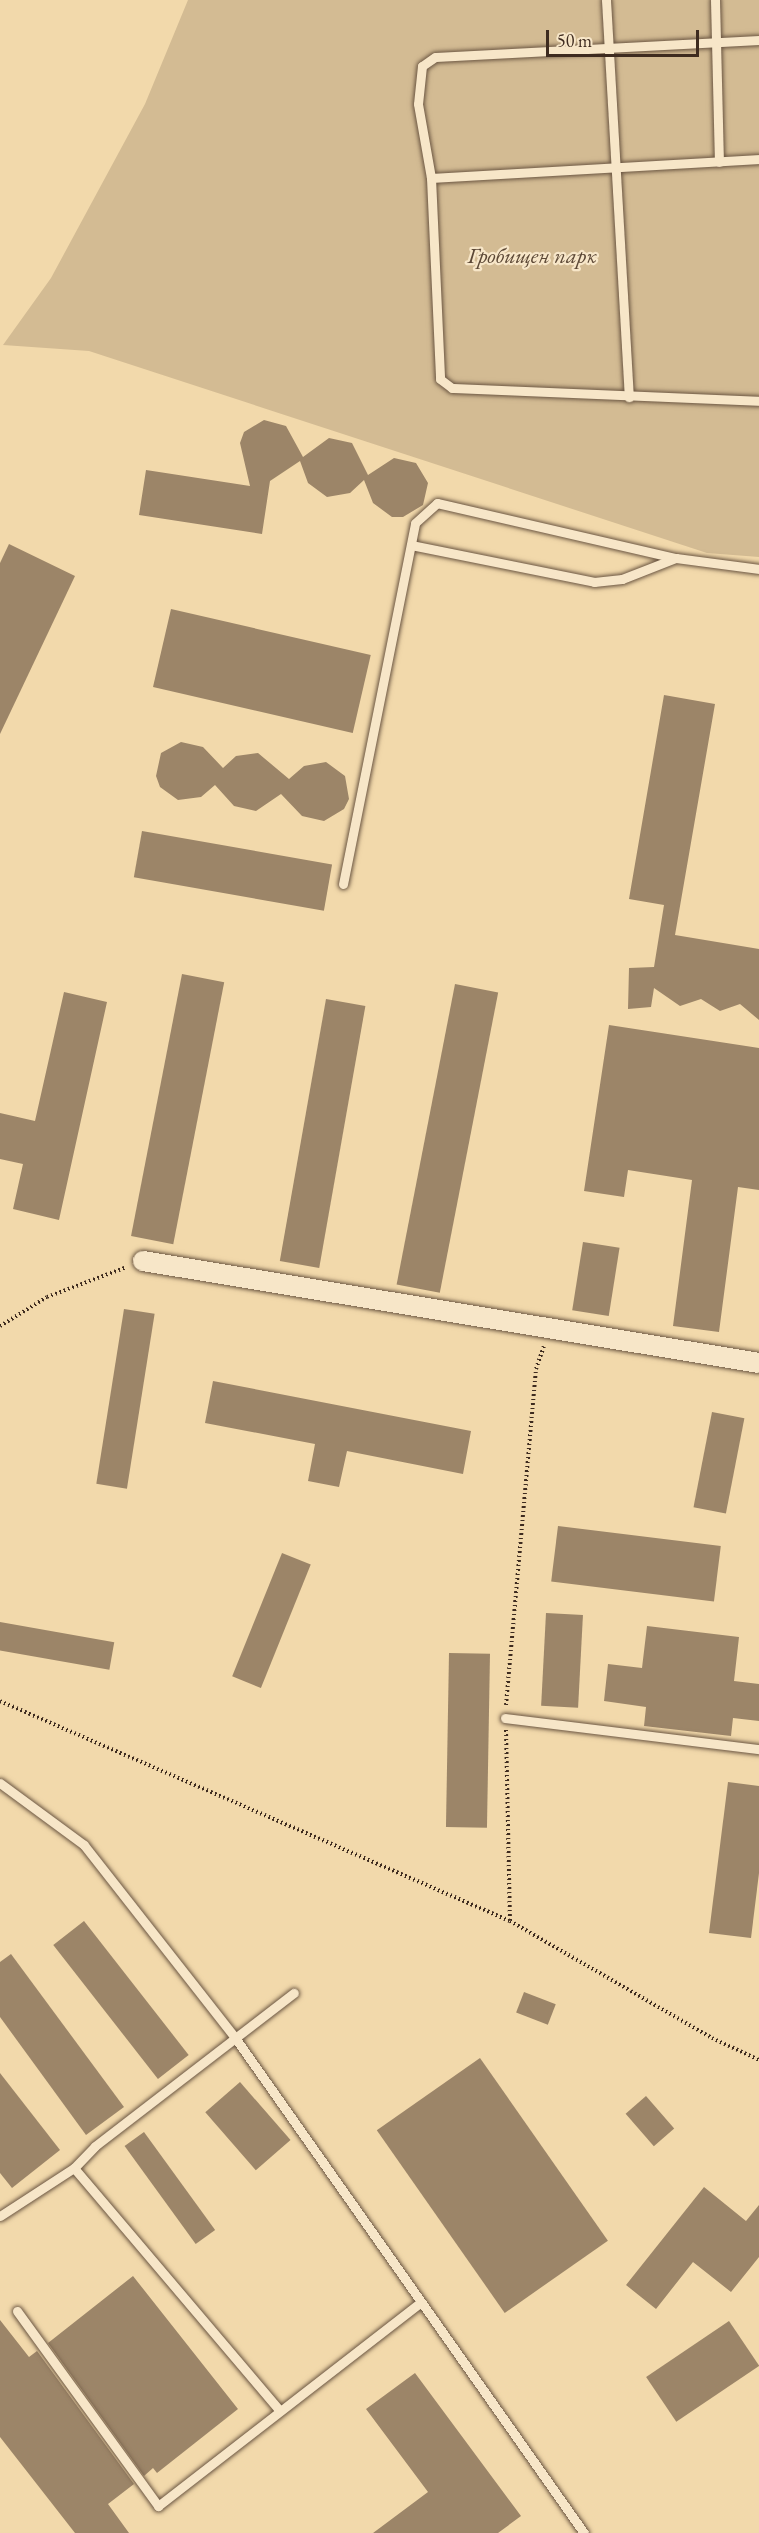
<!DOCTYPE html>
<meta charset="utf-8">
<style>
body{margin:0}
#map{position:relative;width:759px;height:2533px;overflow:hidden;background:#f2d9ab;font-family:"EB Garamond",serif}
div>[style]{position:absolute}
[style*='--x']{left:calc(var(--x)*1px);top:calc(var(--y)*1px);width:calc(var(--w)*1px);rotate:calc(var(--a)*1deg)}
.green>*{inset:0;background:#d3bb93}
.building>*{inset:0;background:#9c8568;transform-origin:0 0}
.path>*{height:4px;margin-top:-2px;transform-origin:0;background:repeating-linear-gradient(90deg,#3e2b1f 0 1.5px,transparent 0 4.5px)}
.roads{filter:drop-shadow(0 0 2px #6b5642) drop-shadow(0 0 2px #6b5642)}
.service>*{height:9px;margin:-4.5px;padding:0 4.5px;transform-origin:4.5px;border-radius:4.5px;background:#f7e6c8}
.minor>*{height:20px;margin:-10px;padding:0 10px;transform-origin:10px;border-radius:10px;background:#f7e6c8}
span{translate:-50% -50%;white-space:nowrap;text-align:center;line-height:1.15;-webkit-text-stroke:4.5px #f7e6c8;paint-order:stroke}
.park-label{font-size:22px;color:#5c4836;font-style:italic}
.scale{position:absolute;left:546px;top:30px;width:153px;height:27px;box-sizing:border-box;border:3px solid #3e2b1f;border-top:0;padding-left:8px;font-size:18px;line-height:21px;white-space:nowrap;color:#3e2b1f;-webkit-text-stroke:4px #f7e6c8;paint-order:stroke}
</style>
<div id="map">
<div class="green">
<i style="clip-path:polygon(188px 0,759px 0,759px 557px,707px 553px,89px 351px,3px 345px,51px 278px,145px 104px)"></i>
</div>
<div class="building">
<i style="clip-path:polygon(264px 420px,286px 426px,303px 457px,329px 438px,352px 443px,368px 475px,394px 458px,416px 463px,428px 483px,423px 505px,403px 517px,392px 517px,373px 503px,364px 480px,350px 493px,327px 497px,308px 483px,300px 461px,270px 481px,262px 534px,139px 515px,146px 470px,250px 486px,240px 443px,244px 432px)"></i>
<i style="clip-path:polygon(9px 544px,75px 576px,0 734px,0 563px)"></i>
<i style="left:171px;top:609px;width:205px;height:80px;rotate:13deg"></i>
<i style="clip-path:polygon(664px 695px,715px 704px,675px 935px,759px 949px,759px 1020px,740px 1004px,720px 1011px,701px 999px,680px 1006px,654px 988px,651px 1007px,628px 1009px,629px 968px,654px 967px,664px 905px,629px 899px)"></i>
<i style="clip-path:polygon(181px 742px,203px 747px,223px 768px,236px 756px,258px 753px,289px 779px,304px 766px,326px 762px,345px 776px,349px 799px,344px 809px,324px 821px,302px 816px,281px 794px,256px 811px,234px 806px,215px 785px,201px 797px,178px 800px,160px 787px,156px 776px,161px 753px)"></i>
<i style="left:142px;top:831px;width:193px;height:47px;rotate:10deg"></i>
<i style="left:182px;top:974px;width:43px;height:267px;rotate:11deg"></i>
<i style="left:455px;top:984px;width:44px;height:306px;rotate:11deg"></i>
<i style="clip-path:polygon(64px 992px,107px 1002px,59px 1220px,13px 1209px,23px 1164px,0 1159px,0 1113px,35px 1121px)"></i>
<i style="left:326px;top:999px;width:40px;height:266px;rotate:10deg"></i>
<i style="clip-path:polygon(609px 1025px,759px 1048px,759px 1190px,738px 1187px,719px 1332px,673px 1326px,692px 1180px,628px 1170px,624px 1197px,584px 1191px)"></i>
<i style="left:583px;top:1242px;width:37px;height:69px;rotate:9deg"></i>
<i style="left:124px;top:1309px;width:31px;height:177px;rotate:9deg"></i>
<i style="clip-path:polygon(213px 1381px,471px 1431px,463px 1474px,347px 1451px,339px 1487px,308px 1481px,315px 1444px,205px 1423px)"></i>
<i style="left:712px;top:1412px;width:33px;height:97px;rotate:11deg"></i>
<i style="left:558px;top:1526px;width:164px;height:56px;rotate:7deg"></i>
<i style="left:282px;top:1553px;width:31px;height:133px;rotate:22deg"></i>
<i style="left:546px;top:1613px;width:37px;height:93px;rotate:3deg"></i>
<i style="left:0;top:1622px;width:116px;height:28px;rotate:10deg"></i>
<i style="clip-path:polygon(647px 1626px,739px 1637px,734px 1681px,759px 1684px,759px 1721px,733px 1718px,731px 1736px,644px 1726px,646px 1707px,604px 1701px,608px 1664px,642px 1668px)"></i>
<i style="left:449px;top:1653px;width:41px;height:174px;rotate:1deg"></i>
<i style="clip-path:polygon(728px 1782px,759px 1786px,759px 1873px,751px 1938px,709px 1933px)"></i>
<i style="left:84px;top:1921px;width:170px;height:39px;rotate:52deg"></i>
<i style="clip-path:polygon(11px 1954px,124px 2107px,86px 2135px,0 2017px,0 1962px)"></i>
<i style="left:524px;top:1992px;width:34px;height:22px;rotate:21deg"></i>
<i style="left:480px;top:2058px;width:223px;height:126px;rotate:55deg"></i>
<i style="clip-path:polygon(0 2073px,60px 2150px,12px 2188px,0 2173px)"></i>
<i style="left:240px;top:2082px;width:77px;height:46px;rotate:49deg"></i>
<i style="left:646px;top:2096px;width:43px;height:27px;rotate:49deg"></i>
<i style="left:144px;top:2132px;width:121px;height:24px;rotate:54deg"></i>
<i style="clip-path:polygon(704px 2187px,746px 2221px,759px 2205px,759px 2257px,731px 2292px,693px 2262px,656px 2309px,626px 2285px)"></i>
<i style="clip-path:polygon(133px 2276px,238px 2409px,157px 2473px,153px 2468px,144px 2476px,48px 2343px)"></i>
<i style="clip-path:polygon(0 2320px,29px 2357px,37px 2351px,134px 2484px,108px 2504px,129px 2533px,75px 2533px,0 2437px)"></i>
<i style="left:729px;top:2321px;width:54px;height:100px;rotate:56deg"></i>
<i style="clip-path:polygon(415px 2373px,521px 2516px,498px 2533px,373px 2533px,428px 2492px,366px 2409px)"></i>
</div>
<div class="path">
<i style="--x:0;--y:1326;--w:55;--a:-31.7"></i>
<i style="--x:47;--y:1297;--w:85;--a:-20.6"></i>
<i style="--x:0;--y:1701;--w:555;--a:23.33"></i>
<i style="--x:510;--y:1921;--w:233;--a:30.1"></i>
<i style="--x:712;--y:2038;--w:52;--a:25.1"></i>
<i style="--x:506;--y:1705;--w:337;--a:-84.9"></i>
<i style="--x:536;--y:1369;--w:24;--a:-71"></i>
<i style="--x:506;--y:1730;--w:191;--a:88.8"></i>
</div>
<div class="roads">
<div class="service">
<i style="--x:606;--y:0;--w:398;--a:86.7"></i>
<i style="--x:715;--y:0;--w:162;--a:88.6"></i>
<i style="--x:759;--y:40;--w:324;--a:177"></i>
<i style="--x:435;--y:57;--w:16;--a:145"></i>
<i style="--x:422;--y:66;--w:38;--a:96"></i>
<i style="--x:418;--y:104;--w:75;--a:80"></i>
<i style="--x:431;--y:178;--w:201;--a:87.4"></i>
<i style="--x:440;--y:379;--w:15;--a:37"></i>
<i style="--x:452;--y:388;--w:307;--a:2.4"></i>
<i style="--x:431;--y:178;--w:329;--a:-3.3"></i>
<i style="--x:411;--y:545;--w:187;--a:11.4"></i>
<i style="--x:594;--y:582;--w:28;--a:-6"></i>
<i style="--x:622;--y:579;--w:58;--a:-21.3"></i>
<i style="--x:343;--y:884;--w:368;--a:-78.7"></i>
<i style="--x:415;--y:523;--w:30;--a:-42"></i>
<i style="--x:437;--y:503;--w:245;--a:13"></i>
<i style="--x:676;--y:558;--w:84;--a:7.5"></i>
<i style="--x:505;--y:1718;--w:256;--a:7"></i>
<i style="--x:0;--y:1783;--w:104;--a:36.4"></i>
<i style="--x:84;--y:1845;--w:246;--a:51.9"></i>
<i style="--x:236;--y:2039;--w:604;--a:54.84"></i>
<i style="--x:74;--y:2168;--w:317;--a:49.7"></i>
<i style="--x:0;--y:2216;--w:88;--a:-33"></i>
<i style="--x:74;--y:2168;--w:30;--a:-46"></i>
<i style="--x:95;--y:2146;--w:251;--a:-37.6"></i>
<i style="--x:17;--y:2311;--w:241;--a:54.1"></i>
<i style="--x:158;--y:2506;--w:329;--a:-37.8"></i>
</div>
<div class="minor">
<i style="--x:143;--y:1261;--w:624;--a:9.4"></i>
</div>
</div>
<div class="park-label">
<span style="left:532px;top:256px">Гробищен парк</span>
</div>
<div class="scale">50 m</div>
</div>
